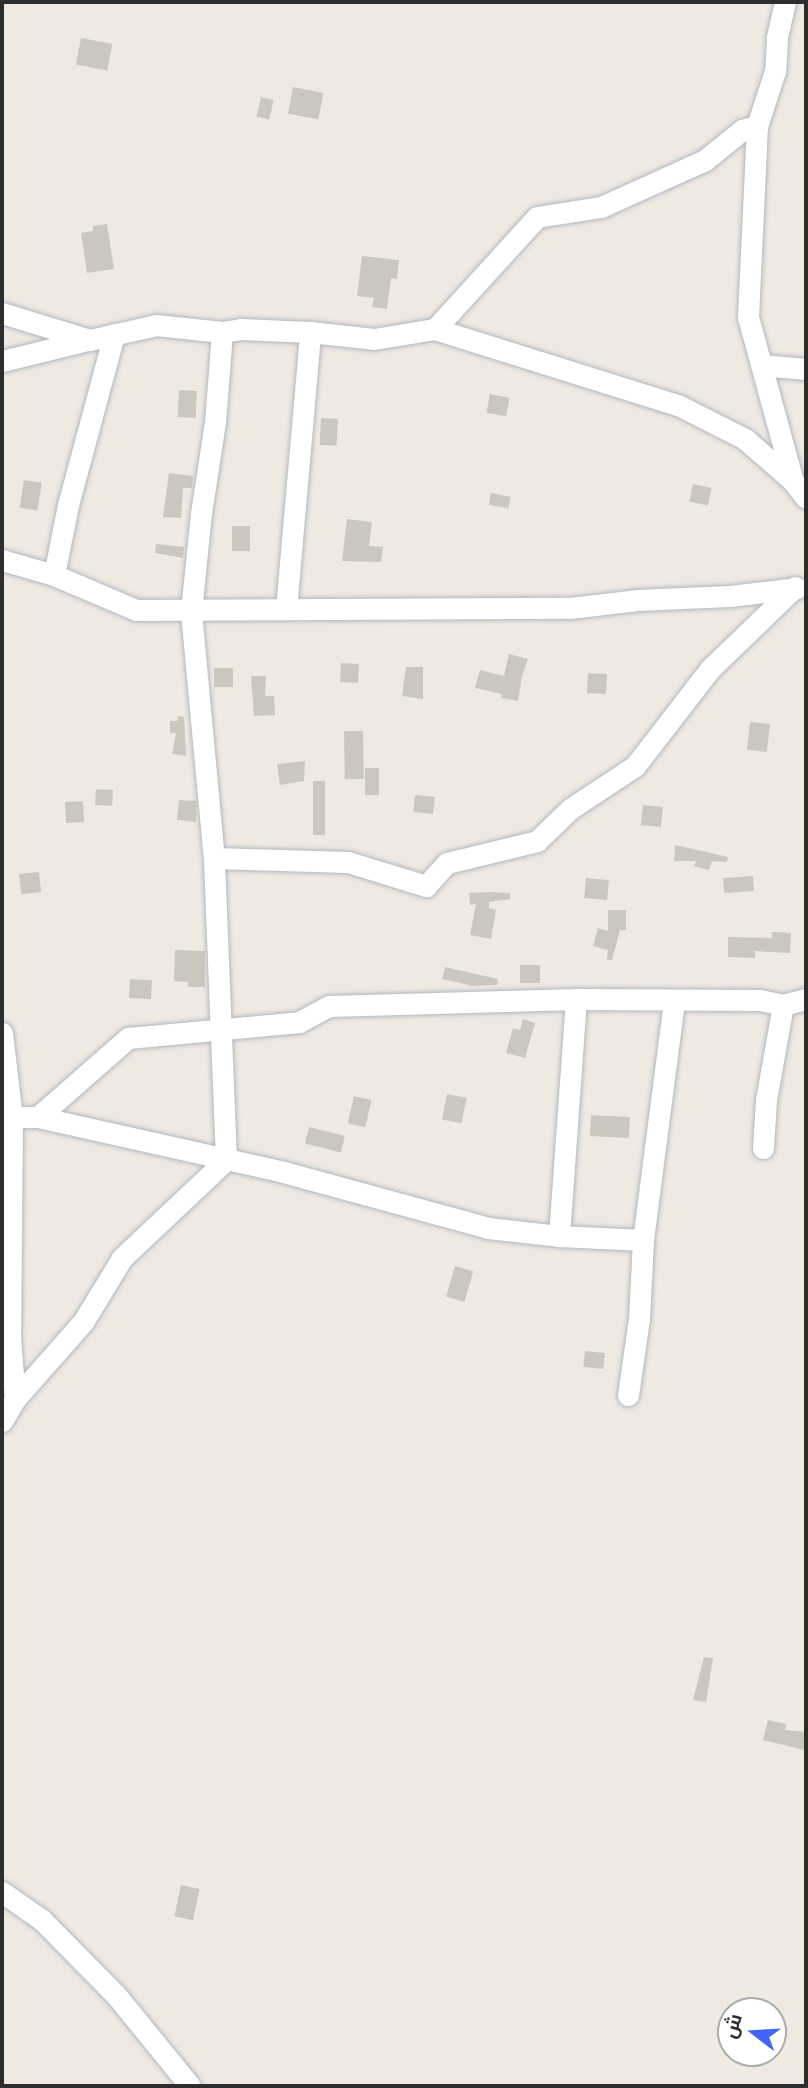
<!DOCTYPE html>
<meta charset="utf-8">
<style>
body{margin:0}
#map{position:relative;width:808px;height:2088px;overflow:hidden;background:#efe9e1;font-family:"Sofia Sans Condensed",Cairo,sans-serif}
div>[style]{position:absolute}
[style*='--x']{left:calc(var(--x)*1px);top:calc(var(--y)*1px);width:calc(var(--w)*1px);rotate:calc(var(--a)*1deg)}
.building>*{inset:0;background:#cbc7bf;transform-origin:0 0}
.roads{filter:drop-shadow(0 0 2px #b4b7c1) drop-shadow(0 0 2px #b4b7c1)}
.minor>*{height:21px;margin:-10.5px;padding:0 10.5px;transform-origin:10.5px;border-radius:10.5px;background:#fff}
span{translate:-50% -50%;white-space:nowrap;text-align:center;line-height:1.15;-webkit-text-stroke:5px #fff;paint-order:stroke}
.frame{position:absolute;inset:0;border:4px solid #2e2e2e;pointer-events:none}
.north{position:absolute;left:717px;top:1997px;width:70px;height:70px;box-sizing:border-box;background:#fff;border:2px solid #ababab;border-radius:50%;rotate:287deg;font-size:19px;font-weight:700;line-height:28px;text-align:center;color:#2e2e2e}
.north::after{content:'';display:block;margin:auto;width:24px;height:32px;background:#4264fb;clip-path:polygon(50% 0,100% 100%,50% 72%,0 100%)}
</style>
<div id="map">
<div class="building">
<i style="left:81px;top:38px;width:32px;height:27px;rotate:11deg"></i>
<i style="left:293px;top:87px;width:31px;height:27px;rotate:11deg"></i>
<i style="left:261px;top:97px;width:13px;height:20px;rotate:13deg"></i>
<i style="clip-path:polygon(107px 224px,114px 269px,87px 273px,81px 233px,93px 231px,93px 226px)"></i>
<i style="clip-path:polygon(362px 256px,399px 260px,397px 279px,391px 278px,387px 309px,372px 307px,374px 298px,357px 296px)"></i>
<i style="left:179px;top:390px;width:18px;height:27px;rotate:3deg"></i>
<i style="left:490px;top:394px;width:20px;height:19px;rotate:11deg"></i>
<i style="left:321px;top:418px;width:17px;height:27px;rotate:3deg"></i>
<i style="clip-path:polygon(169px 473px,193px 476px,192px 488px,183px 488px,181px 518px,163px 517px)"></i>
<i style="left:24px;top:480px;width:18px;height:28px;rotate:9deg"></i>
<i style="left:693px;top:484px;width:19px;height:18px;rotate:12deg"></i>
<i style="left:491px;top:493px;width:20px;height:12px;rotate:11deg"></i>
<i style="clip-path:polygon(347px 519px,372px 522px,369px 546px,383px 547px,381px 562px,342px 561px)"></i>
<i style="left:232px;top:526px;width:18px;height:25px"></i>
<i style="clip-path:polygon(156px 544px,184px 547px,183px 558px,155px 553px)"></i>
<i style="clip-path:polygon(509px 654px,528px 659px,522px 676px,518px 701px,501px 698px,502px 694px,475px 688px,480px 670px,504px 676px)"></i>
<i style="left:341px;top:663px;width:18px;height:19px;rotate:3deg"></i>
<i style="clip-path:polygon(406px 667px,423px 667px,423px 699px,402px 696px)"></i>
<i style="left:214px;top:668px;width:19px;height:19px"></i>
<i style="left:588px;top:673px;width:19px;height:20px;rotate:3deg"></i>
<i style="clip-path:polygon(251px 676px,266px 676px,265px 696px,274px 696px,275px 715px,254px 716px)"></i>
<i style="clip-path:polygon(178px 716px,184px 717px,186px 756px,172px 754px,176px 733px,170px 733px,170px 721px,177px 721px)"></i>
<i style="left:750px;top:722px;width:20px;height:28px;rotate:6deg"></i>
<i style="left:363px;top:731px;width:48px;height:19px;rotate:89deg"></i>
<i style="clip-path:polygon(305px 761px,304px 781px,280px 785px,277px 764px)"></i>
<i style="left:365px;top:768px;width:14px;height:27px"></i>
<i style="left:313px;top:781px;width:12px;height:54px"></i>
<i style="left:96px;top:789px;width:17px;height:16px;rotate:3deg"></i>
<i style="left:415px;top:795px;width:20px;height:17px;rotate:6deg"></i>
<i style="clip-path:polygon(179px 800px,196px 801px,196px 822px,177px 820px)"></i>
<i style="left:83px;top:801px;width:21px;height:18px;rotate:87deg"></i>
<i style="left:643px;top:805px;width:20px;height:20px;rotate:6deg"></i>
<i style="clip-path:polygon(675px 845px,728px 857px,727px 862px,712px 861px,709px 870px,694px 866px,696px 861px,674px 861px)"></i>
<i style="left:39px;top:872px;width:20px;height:20px;rotate:84deg"></i>
<i style="left:753px;top:876px;width:15px;height:30px;rotate:86deg"></i>
<i style="left:586px;top:878px;width:23px;height:20px;rotate:5deg"></i>
<i style="clip-path:polygon(490px 892px,510px 893px,510px 899px,489px 902px,489px 908px,496px 910px,491px 939px,470px 935px,476px 904px,470px 905px,469px 893px)"></i>
<i style="clip-path:polygon(608px 910px,626px 910px,626px 930px,620px 930px,612px 960px,607px 960px,608px 950px,593px 946px,598px 928px,608px 931px)"></i>
<i style="clip-path:polygon(772px 932px,791px 933px,790px 953px,755px 951px,755px 958px,728px 957px,728px 937px,772px 938px)"></i>
<i style="clip-path:polygon(175px 950px,205px 951px,205px 987px,188px 987px,188px 982px,174px 981px)"></i>
<i style="left:520px;top:965px;width:20px;height:18px"></i>
<i style="clip-path:polygon(445px 967px,498px 979px,497px 985px,473px 986px,442px 979px)"></i>
<i style="left:130px;top:979px;width:22px;height:19px;rotate:3deg"></i>
<i style="clip-path:polygon(523px 1019px,535px 1023px,525px 1058px,506px 1053px,513px 1028px,520px 1030px)"></i>
<i style="left:447px;top:1094px;width:20px;height:26px;rotate:11deg"></i>
<i style="left:354px;top:1096px;width:18px;height:28px;rotate:13deg"></i>
<i style="left:591px;top:1115px;width:39px;height:21px;rotate:3deg"></i>
<i style="left:309px;top:1127px;width:37px;height:17px;rotate:14deg"></i>
<i style="left:455px;top:1266px;width:19px;height:32px;rotate:16deg"></i>
<i style="left:585px;top:1351px;width:20px;height:16px;rotate:6deg"></i>
<i style="clip-path:polygon(704px 1657px,713px 1658px,706px 1702px,693px 1700px)"></i>
<i style="clip-path:polygon(768px 1720px,786px 1724px,785px 1730px,806px 1732px,804px 1750px,763px 1740px)"></i>
<i style="left:181px;top:1885px;width:19px;height:32px;rotate:12deg"></i>
</div>
<div class="roads">
<div class="minor">
<i style="--x:785;--y:2;--w:37;--a:103"></i>
<i style="--x:777;--y:38;--w:33;--a:93"></i>
<i style="--x:775;--y:71;--w:58;--a:108.1"></i>
<i style="--x:757;--y:126;--w:191;--a:92.7"></i>
<i style="--x:748;--y:317;--w:170;--a:74.7"></i>
<i style="--x:793;--y:481;--w:21;--a:53"></i>
<i style="--x:2;--y:313;--w:92;--a:17.1"></i>
<i style="--x:90;--y:340;--w:68;--a:-12.8"></i>
<i style="--x:156;--y:325;--w:66;--a:6.1"></i>
<i style="--x:222;--y:332;--w:19;--a:-9"></i>
<i style="--x:241;--y:329;--w:69;--a:2.5"></i>
<i style="--x:310;--y:332;--w:64;--a:6.2"></i>
<i style="--x:374;--y:339;--w:62;--a:-9.3"></i>
<i style="--x:435;--y:329;--w:255;--a:17.4"></i>
<i style="--x:678;--y:405;--w:75;--a:26.9"></i>
<i style="--x:745;--y:439;--w:64;--a:41.2"></i>
<i style="--x:435;--y:329;--w:151;--a:-47.7"></i>
<i style="--x:537;--y:217;--w:65;--a:-8.9"></i>
<i style="--x:601;--y:207;--w:114;--a:-24.3"></i>
<i style="--x:705;--y:160;--w:48;--a:-39"></i>
<i style="--x:742;--y:130;--w:16;--a:-15"></i>
<i style="--x:222;--y:332;--w:90;--a:94.4"></i>
<i style="--x:215;--y:422;--w:92;--a:98.7"></i>
<i style="--x:201;--y:513;--w:100;--a:95.8"></i>
<i style="--x:191;--y:612;--w:247;--a:84.7"></i>
<i style="--x:214;--y:858;--w:134;--a:1.7"></i>
<i style="--x:348;--y:862;--w:82;--a:17.1"></i>
<i style="--x:426;--y:886;--w:31;--a:-48"></i>
<i style="--x:447;--y:863;--w:93;--a:-13.7"></i>
<i style="--x:537;--y:841;--w:46;--a:-44.1"></i>
<i style="--x:570;--y:809;--w:78;--a:-33.5"></i>
<i style="--x:635;--y:766;--w:123;--a:-52.3"></i>
<i style="--x:710;--y:669;--w:118;--a:-44"></i>
<i style="--x:2;--y:361;--w:89;--a:-13.7"></i>
<i style="--x:761;--y:365;--w:45;--a:5.1"></i>
<i style="--x:2;--y:560;--w:54;--a:16.1"></i>
<i style="--x:54;--y:575;--w:89;--a:23.1"></i>
<i style="--x:136;--y:610;--w:434;--a:-0.3"></i>
<i style="--x:570;--y:608;--w:67;--a:-6.8"></i>
<i style="--x:637;--y:600;--w:93;--a:-2.5"></i>
<i style="--x:730;--y:596;--w:67;--a:-6.8"></i>
<i style="--x:54;--y:575;--w:71;--a:-78.7"></i>
<i style="--x:68;--y:505;--w:177;--a:-74.9"></i>
<i style="--x:286;--y:609;--w:278;--a:-85"></i>
<i style="--x:2;--y:1033;--w:86;--a:83.3"></i>
<i style="--x:12;--y:1118;--w:220;--a:90.5"></i>
<i style="--x:10;--y:1338;--w:61;--a:85.3"></i>
<i style="--x:2;--y:1117;--w:36;--a:0"></i>
<i style="--x:38;--y:1117;--w:248;--a:12.6"></i>
<i style="--x:280;--y:1171;--w:216;--a:15.3"></i>
<i style="--x:488;--y:1228;--w:71;--a:6.4"></i>
<i style="--x:559;--y:1236;--w:84;--a:2.7"></i>
<i style="--x:38;--y:1117;--w:120;--a:-41.3"></i>
<i style="--x:128;--y:1038;--w:172;--a:-5.3"></i>
<i style="--x:299;--y:1022;--w:34;--a:-28"></i>
<i style="--x:329;--y:1006;--w:247;--a:-1.6"></i>
<i style="--x:576;--y:999;--w:184;--a:0.3"></i>
<i style="--x:760;--y:1000;--w:24;--a:12"></i>
<i style="--x:783;--y:1005;--w:24;--a:-15"></i>
<i style="--x:763;--y:1148;--w:48;--a:-86.4"></i>
<i style="--x:766;--y:1100;--w:97;--a:-79.9"></i>
<i style="--x:559;--y:1236;--w:238;--a:-85.9"></i>
<i style="--x:628;--y:1395;--w:77;--a:-81.8"></i>
<i style="--x:639;--y:1319;--w:79;--a:-87.1"></i>
<i style="--x:643;--y:1240;--w:242;--a:-82.6"></i>
<i style="--x:2;--y:1421;--w:26;--a:-59"></i>
<i style="--x:15;--y:1399;--w:103;--a:-48.6"></i>
<i style="--x:83;--y:1322;--w:75;--a:-58.6"></i>
<i style="--x:122;--y:1258;--w:143;--a:-43.3"></i>
<i style="--x:226;--y:1160;--w:302;--a:-92.3"></i>
<i style="--x:2;--y:1892;--w:49;--a:35"></i>
<i style="--x:42;--y:1920;--w:105;--a:45.4"></i>
<i style="--x:116;--y:1995;--w:117;--a:50.9"></i>
</div>
</div>
<div class="frame"></div>
<div class="north">ش</div>
</div>
